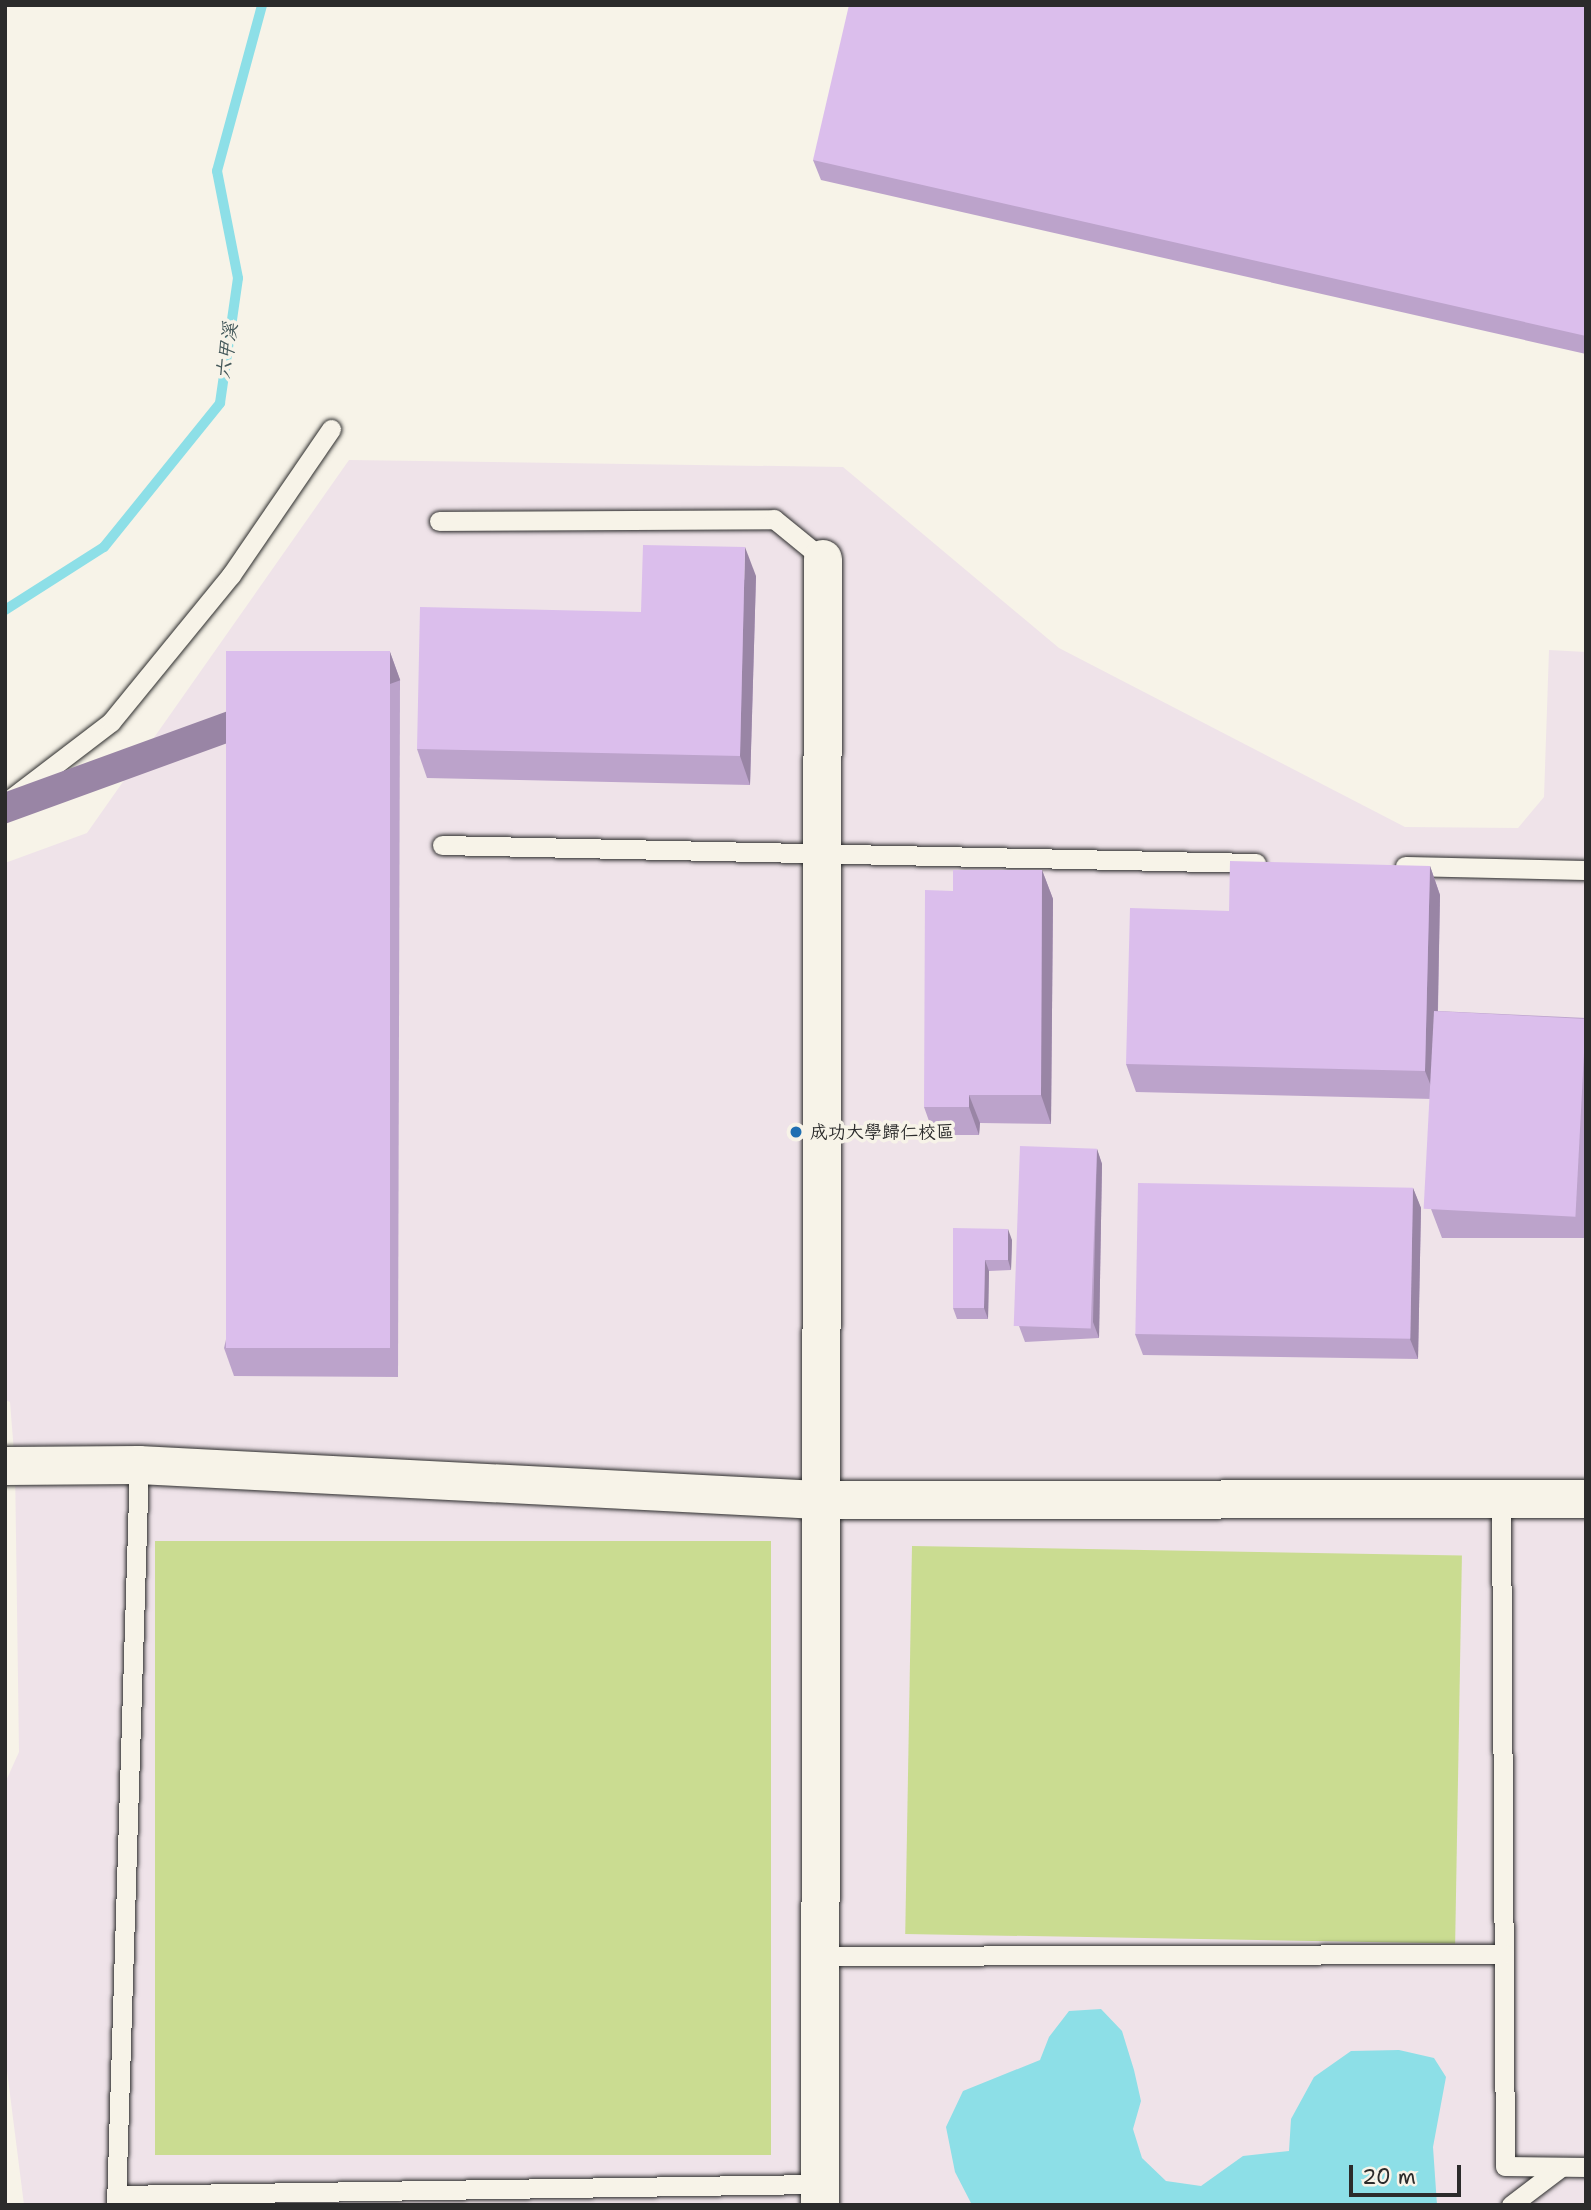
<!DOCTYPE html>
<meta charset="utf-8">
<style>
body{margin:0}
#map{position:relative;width:1591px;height:2210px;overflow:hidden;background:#f7f3e8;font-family:"Shantell Sans","LXGW WenKai TC",sans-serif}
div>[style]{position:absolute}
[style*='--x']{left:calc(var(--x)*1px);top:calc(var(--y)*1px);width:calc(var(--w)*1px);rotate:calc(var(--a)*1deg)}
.built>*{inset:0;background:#efe3e9}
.green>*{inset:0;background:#cadc91;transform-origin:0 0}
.water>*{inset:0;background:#8ddfe7}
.stream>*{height:10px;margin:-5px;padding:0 5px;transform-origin:5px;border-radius:5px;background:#8ddfe7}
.roads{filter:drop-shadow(0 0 2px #2b2b2b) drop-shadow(0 0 2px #2b2b2b)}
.service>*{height:19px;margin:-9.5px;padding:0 9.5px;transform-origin:9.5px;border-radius:9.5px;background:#f7f3e8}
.minor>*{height:38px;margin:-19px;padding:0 19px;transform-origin:19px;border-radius:19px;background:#f7f3e8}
.wall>*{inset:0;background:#bca3cb}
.shaded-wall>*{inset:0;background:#9985a5;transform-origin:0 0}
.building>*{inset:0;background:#dbbeec;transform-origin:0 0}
.dots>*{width:19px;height:19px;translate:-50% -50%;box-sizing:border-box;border:4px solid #f7f3e8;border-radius:50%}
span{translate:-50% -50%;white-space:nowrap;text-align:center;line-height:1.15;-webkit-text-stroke:7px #f7f3e8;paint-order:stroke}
.poi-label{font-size:18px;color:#2b2b2b}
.left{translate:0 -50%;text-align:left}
.water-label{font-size:19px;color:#44585a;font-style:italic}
.frame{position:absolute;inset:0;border:7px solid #2b2b2b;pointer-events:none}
.scale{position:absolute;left:1349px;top:2165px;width:112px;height:32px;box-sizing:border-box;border:4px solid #2b2b2b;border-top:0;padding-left:9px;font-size:21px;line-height:24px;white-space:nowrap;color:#2b2b2b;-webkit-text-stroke:5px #f7f3e8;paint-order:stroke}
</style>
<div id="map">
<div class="built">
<i style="clip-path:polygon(349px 460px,843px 467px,1059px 648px,1405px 827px,1518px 828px,1544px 797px,1549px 650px,1586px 652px,1586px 2205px,24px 2205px,5px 2055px,5px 1783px,19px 1752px,15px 1465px,10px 1402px,5px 1400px,5px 863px,87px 833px)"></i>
</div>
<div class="green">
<i style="left:771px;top:1541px;width:614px;height:616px;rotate:90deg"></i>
<i style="left:912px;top:1546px;width:550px;height:388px;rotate:1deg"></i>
</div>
<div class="water">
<i style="clip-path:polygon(1101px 2009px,1122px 2031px,1134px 2070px,1141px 2101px,1133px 2129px,1142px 2158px,1166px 2181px,1201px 2186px,1243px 2156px,1289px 2151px,1291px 2119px,1314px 2077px,1351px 2051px,1399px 2050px,1434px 2058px,1446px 2077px,1433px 2147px,1437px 2205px,972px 2205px,955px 2172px,946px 2127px,963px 2091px,1040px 2060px,1049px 2037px,1069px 2011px)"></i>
</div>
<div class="stream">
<i style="--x:5;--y:610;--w:117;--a:-32.5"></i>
<i style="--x:104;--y:547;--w:185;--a:-51.1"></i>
<i style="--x:220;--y:403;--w:126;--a:-81.8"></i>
<i style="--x:238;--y:278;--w:109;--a:-101.1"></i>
<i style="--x:217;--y:171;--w:172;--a:-74.8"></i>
</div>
<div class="roads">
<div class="service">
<i style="--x:439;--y:521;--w:335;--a:-0.3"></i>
<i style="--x:774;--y:519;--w:63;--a:39.2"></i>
<i style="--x:5;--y:803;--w:133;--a:-37.4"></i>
<i style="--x:111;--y:722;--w:190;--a:-50.8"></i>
<i style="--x:231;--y:575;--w:177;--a:-55.6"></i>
<i style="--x:442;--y:845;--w:814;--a:1.27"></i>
<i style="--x:1405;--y:866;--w:181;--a:1.3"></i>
<i style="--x:1501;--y:1499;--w:667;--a:89.66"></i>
<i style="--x:1505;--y:2166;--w:81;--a:0.7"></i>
<i style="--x:819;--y:1956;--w:685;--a:-0.17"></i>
<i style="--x:116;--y:2195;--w:704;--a:-0.9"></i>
<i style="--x:116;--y:2205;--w:740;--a:-88.22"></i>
<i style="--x:1511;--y:2205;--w:63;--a:-37.2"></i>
</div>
<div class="minor">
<i style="--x:5;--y:1466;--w:134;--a:-0.4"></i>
<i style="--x:139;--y:1465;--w:680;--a:2.95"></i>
<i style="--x:818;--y:1500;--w:768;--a:-0.07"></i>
<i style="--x:820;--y:2205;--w:1646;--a:-89.9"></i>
</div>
</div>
<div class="wall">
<i style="clip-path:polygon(1586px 5px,1586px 354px,821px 180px,813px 160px)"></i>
<i style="clip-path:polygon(756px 576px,750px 785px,427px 778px,417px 749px,641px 612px)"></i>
<i style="clip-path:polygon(390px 652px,400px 680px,398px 1377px,234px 1376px,224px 1348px)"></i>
<i style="clip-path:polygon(1430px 866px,1440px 895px,1438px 1011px,1586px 1018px,1586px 1238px,1442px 1238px,1431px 1209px,1433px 1099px,1136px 1092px,1126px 1064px)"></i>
<i style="clip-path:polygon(1042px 870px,1053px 899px,1051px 1124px,980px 1123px,979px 1135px,934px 1135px,924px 1107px)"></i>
<i style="clip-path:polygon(1097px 1149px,1102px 1164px,1099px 1338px,1025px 1342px,1019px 1326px)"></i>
<i style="clip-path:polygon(1413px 1188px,1421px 1208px,1418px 1359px,1143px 1355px,1135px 1334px)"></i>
<i style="clip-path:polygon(953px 1228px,1012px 1240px,1011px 1270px,989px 1271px,988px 1319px,957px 1319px,953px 1308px)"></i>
</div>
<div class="shaded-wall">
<i style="clip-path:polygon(745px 547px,756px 576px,750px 785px,740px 756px)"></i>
<i style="left:390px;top:652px;width:30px;height:696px;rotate:70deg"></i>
<i style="clip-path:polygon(1430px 866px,1440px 895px,1436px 1099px,1425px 1071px)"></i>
<i style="clip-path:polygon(1042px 870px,1053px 899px,1051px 1124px,1041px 1095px)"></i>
<i style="clip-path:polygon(969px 1095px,980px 1123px,979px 1135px,969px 1107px)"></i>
<i style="clip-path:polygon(1097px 1149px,1102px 1164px,1099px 1338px,1093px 1322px)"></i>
<i style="clip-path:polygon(1413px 1188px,1421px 1208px,1418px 1359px,1410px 1339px)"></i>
<i style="clip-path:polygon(1008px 1229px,1012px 1240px,1011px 1270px,1008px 1260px)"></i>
<i style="clip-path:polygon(985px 1260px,989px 1271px,988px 1319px,984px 1308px)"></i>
</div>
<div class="building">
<i style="clip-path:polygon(849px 5px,1586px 5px,1586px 336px,813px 160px)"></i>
<i style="clip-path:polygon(643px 545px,745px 547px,740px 756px,417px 749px,420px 607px,641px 612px)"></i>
<i style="left:226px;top:651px;width:164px;height:697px"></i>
<i style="clip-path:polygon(1230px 861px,1430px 866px,1425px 1071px,1126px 1064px,1130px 908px,1229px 911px)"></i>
<i style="clip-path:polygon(953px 870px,1042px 870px,1041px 1095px,969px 1095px,969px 1107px,924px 1107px,925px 890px,953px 891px)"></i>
<i style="left:1434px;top:1011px;width:152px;height:198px;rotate:3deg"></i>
<i style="left:1020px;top:1146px;width:77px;height:180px;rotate:2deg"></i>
<i style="left:1138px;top:1183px;width:275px;height:151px;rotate:1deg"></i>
<i style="clip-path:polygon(953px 1228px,1008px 1229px,1008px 1260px,985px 1260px,984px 1308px,953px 1308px)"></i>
</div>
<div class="dots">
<i style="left:796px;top:1132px;background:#1f6fb2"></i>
</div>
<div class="poi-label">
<span class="left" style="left:810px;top:1132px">成功大學歸仁校區</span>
</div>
<div class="water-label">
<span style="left:227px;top:351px;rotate:-82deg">六甲溪</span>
</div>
<div class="frame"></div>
<div class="scale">20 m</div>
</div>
